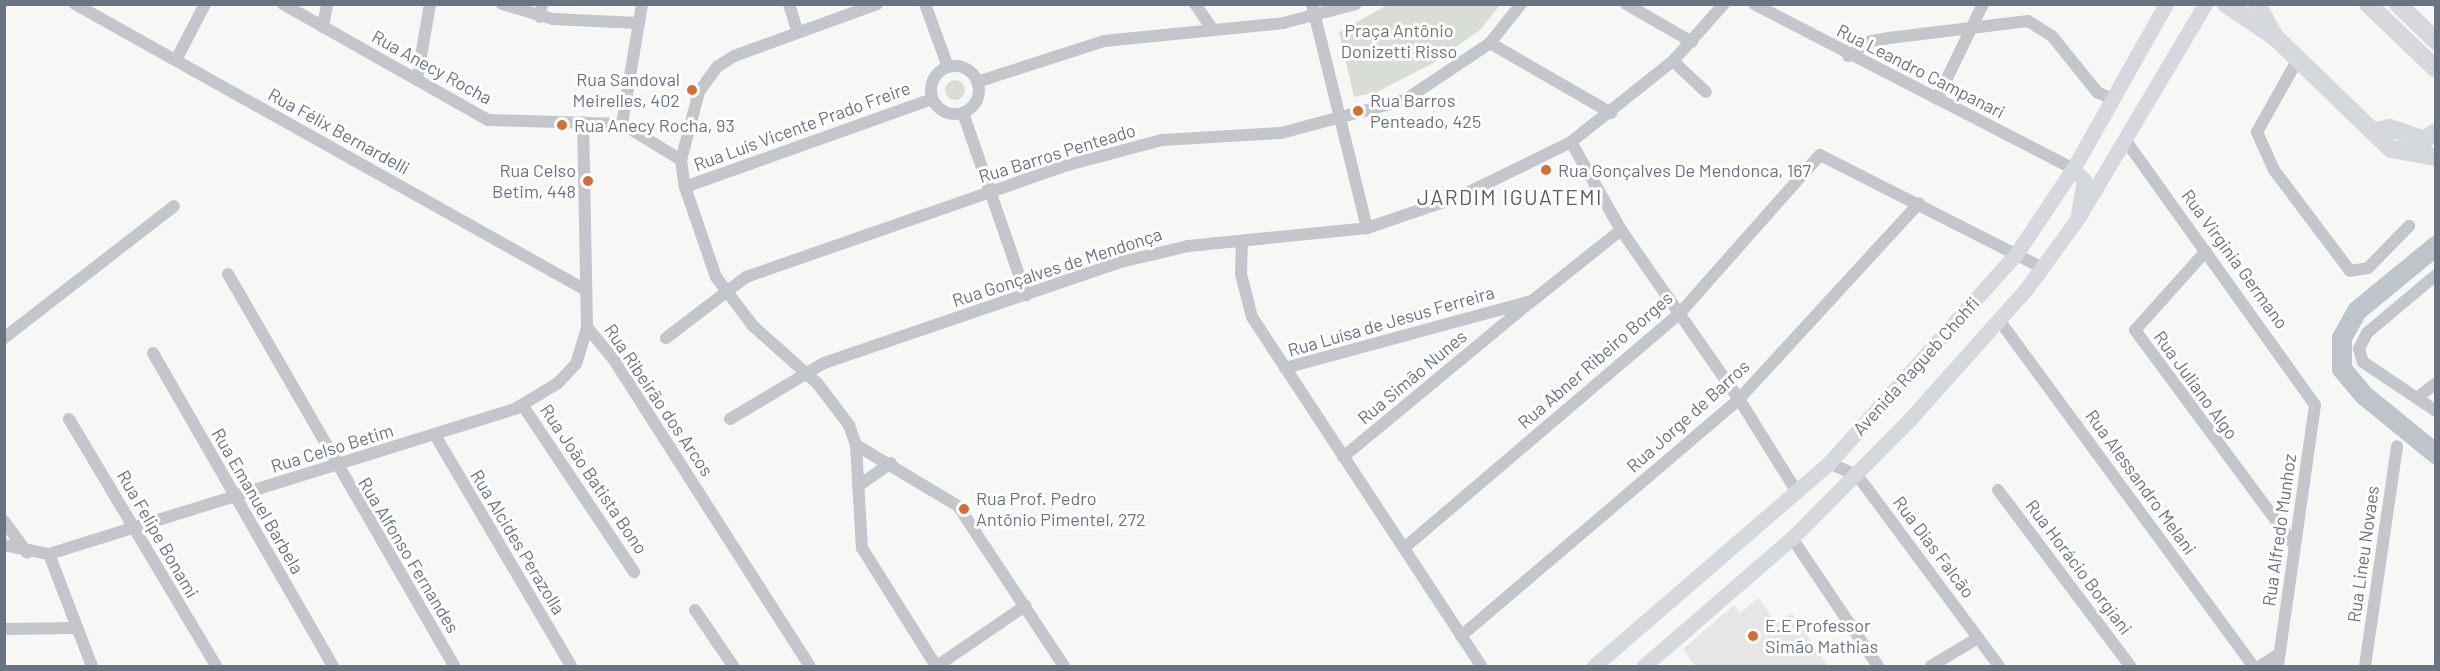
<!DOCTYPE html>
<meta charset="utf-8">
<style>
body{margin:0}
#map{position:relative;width:2440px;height:671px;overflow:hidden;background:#f7f7f5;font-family:Barlow,sans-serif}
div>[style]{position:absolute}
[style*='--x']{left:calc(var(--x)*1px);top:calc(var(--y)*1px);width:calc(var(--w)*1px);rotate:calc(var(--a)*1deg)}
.built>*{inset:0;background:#e5e6e5}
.green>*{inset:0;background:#d8ded6}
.round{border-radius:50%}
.river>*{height:20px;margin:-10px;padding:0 10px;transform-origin:10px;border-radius:10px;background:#bdc5cb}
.minor>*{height:12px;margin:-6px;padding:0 6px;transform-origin:6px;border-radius:6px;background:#c3c6ca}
.minor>.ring{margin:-6px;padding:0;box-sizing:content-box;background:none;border:12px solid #c3c6ca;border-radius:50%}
.major>*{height:15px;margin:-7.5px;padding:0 7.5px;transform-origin:7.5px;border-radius:7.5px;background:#d5d8dc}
.highway>*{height:18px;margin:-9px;padding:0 9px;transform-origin:9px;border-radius:9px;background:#d5d8dc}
.dots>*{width:16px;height:16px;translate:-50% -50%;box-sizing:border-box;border:3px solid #fff;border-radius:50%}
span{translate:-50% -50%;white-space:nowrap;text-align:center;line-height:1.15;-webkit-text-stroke:6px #fff;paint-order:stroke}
.park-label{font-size:18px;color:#697b67}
.street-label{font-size:18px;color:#697483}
.poi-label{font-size:18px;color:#697483}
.right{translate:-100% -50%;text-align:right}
.left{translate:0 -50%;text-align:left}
.quarter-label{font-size:21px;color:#565e69;letter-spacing:1.5px}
.frame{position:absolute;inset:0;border:6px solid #697483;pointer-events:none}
</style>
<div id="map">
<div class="built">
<i style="clip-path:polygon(1759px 598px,1776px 623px,1792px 613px,1828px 666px,1695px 666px,1683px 649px,1734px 605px,1740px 613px)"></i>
</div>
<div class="green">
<i style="clip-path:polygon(1387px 5px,1387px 4px,1500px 5px,1480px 30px,1435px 62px,1377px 92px,1354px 97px,1339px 32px)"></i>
<i class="round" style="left:945px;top:80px;width:20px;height:20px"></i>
</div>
<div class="river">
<i style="--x:2436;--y:246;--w:102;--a:140.6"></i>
<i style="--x:2357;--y:311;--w:31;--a:119"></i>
<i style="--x:2342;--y:338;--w:31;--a:90"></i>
<i style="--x:2342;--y:369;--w:35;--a:50"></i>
<i style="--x:2365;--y:396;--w:92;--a:39.2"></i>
</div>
<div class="minor">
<i style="--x:75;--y:4;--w:583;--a:29.25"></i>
<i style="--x:283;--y:4;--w:236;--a:29.5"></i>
<i style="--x:488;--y:120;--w:134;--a:1.7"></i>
<i style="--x:622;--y:124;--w:69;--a:31.4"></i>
<i style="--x:502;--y:4;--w:53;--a:16.4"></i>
<i style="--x:553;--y:19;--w:85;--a:2.7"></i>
<i style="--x:789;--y:4;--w:30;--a:73"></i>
<i style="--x:877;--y:4;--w:152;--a:160"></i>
<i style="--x:734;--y:56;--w:20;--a:147"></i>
<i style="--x:717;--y:67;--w:31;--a:126"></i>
<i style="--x:699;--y:92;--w:70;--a:104.8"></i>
<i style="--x:681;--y:160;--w:27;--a:82"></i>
<i style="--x:685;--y:187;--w:95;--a:71"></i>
<i style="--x:716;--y:277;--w:61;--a:52.9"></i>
<i style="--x:753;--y:326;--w:86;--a:41.7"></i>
<i style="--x:817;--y:383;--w:53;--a:52.7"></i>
<i style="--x:849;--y:425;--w:21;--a:71"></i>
<i style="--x:856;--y:445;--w:103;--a:86.7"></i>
<i style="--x:862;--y:548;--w:139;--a:57.9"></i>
<i style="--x:925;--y:4;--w:67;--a:69.9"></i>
<i style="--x:1195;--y:4;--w:28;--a:55"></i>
<i style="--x:1312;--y:4;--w:231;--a:76.2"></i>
<i style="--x:1626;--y:4;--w:76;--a:29.9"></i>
<i style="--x:1754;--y:4;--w:359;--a:27.3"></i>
<i style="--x:540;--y:17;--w:13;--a:-81"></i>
<i style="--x:323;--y:27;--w:23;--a:-80"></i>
<i style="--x:1490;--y:43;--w:140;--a:30"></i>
<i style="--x:1848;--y:56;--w:27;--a:-33"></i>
<i style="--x:1871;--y:41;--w:18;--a:-9"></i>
<i style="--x:1889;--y:38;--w:140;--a:-7"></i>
<i style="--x:2028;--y:21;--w:28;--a:32"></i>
<i style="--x:2052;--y:36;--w:72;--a:51.2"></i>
<i style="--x:2097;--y:92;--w:17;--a:25"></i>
<i style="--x:2298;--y:59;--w:84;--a:119.3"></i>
<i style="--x:2257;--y:132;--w:42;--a:65.9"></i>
<i style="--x:2274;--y:170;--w:126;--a:53"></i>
<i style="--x:2350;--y:271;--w:18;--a:-9"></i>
<i style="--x:2368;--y:268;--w:59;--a:-45.7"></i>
<i style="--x:176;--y:60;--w:63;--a:-62.6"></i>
<i style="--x:1673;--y:61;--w:45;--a:43.2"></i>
<i class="ring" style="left:931px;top:66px;width:36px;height:36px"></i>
<i style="--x:417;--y:80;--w:77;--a:-80.3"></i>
<i style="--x:977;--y:82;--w:133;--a:-17.9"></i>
<i style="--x:1104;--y:41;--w:180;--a:-5.7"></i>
<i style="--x:1283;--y:23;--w:75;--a:-14.6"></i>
<i style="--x:1937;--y:99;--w:106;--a:-64.2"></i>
<i style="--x:963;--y:113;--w:193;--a:70.9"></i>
<i style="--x:622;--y:124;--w:122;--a:-80.5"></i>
<i style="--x:2126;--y:141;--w:325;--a:54.4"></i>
<i style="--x:2315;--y:405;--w:264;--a:98.1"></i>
<i style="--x:1571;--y:142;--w:101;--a:60.4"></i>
<i style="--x:1621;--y:230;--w:206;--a:55.1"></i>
<i style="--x:1739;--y:399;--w:110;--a:58.1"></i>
<i style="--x:685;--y:187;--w:262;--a:-19.6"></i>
<i style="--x:1242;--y:243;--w:31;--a:92"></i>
<i style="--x:1241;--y:274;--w:44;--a:75.7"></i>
<i style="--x:1252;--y:317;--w:417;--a:56.7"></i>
<i style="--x:2206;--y:251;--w:106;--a:131.9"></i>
<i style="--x:2135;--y:330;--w:267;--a:53.5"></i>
<i style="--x:228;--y:274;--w:452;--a:60"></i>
<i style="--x:2436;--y:275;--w:90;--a:140"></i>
<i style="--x:2367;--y:333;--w:18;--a:117"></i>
<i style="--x:2359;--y:349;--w:14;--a:73"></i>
<i style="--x:2363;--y:362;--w:88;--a:33.9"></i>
<i style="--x:1999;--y:320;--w:429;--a:53.7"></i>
<i style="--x:587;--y:327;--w:43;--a:50.7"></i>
<i style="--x:614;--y:360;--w:363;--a:57.4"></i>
<i style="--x:4;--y:338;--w:215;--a:-37.8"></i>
<i style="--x:666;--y:338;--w:101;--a:-37.3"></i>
<i style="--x:746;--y:277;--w:341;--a:-19.2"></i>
<i style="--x:1068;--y:165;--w:97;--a:-14.9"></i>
<i style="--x:1162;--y:140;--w:119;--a:-3.4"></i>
<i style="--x:1281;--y:133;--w:128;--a:-14.9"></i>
<i style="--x:1405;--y:100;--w:102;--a:-33.8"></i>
<i style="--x:1490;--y:43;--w:50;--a:-51.5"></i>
<i style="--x:153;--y:353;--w:361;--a:60.1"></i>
<i style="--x:1285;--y:368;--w:256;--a:-15.2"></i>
<i style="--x:1532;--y:301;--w:114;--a:-38.6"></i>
<i style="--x:2417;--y:398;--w:24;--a:-38"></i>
<i style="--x:523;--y:406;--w:200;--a:56.2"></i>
<i style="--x:69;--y:419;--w:287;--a:59.2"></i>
<i style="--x:730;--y:419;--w:109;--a:-30.8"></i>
<i style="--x:824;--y:363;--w:314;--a:-18.8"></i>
<i style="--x:1121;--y:262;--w:69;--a:-13.4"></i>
<i style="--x:1188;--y:246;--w:180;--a:-5.7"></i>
<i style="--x:1367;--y:228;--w:99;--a:-18.8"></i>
<i style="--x:1461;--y:196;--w:123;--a:-26.1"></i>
<i style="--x:1571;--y:142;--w:130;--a:-38.5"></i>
<i style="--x:1673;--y:61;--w:76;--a:-48.2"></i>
<i style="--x:435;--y:435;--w:268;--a:59.5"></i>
<i style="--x:856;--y:445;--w:119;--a:30.9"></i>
<i style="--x:958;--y:506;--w:192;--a:56.5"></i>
<i style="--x:1343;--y:457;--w:241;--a:-39.6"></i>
<i style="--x:1829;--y:463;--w:30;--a:24"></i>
<i style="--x:1856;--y:475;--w:16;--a:50"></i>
<i style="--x:1866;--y:487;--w:223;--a:53.4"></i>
<i style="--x:858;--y:486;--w:40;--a:-34.9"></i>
<i style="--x:1998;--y:490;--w:220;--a:53.1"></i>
<i style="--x:4;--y:521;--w:39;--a:54"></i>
<i style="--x:1792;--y:538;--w:154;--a:56.1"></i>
<i style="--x:4;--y:545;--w:46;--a:11.3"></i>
<i style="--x:49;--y:554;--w:120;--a:69"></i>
<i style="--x:1404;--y:548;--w:362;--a:-40.4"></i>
<i style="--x:1680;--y:313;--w:211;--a:-48.5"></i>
<i style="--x:1820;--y:155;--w:250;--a:26.9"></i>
<i style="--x:49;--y:554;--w:488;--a:-17.3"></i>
<i style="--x:515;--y:409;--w:50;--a:-31.2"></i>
<i style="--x:558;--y:383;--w:26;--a:-47"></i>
<i style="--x:576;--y:364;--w:39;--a:-73"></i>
<i style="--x:587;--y:327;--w:205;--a:-91.1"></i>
<i style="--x:695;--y:610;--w:68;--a:55.8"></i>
<i style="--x:4;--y:629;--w:70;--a:-0.8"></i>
<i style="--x:1461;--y:636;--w:365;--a:-40.4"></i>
<i style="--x:1739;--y:399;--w:266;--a:-47.4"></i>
<i style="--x:937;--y:666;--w:107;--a:-34.3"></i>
<i style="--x:1931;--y:666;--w:55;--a:-30.8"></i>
<i style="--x:2260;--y:666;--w:22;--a:-32"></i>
<i style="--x:2365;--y:666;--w:222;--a:-81.7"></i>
</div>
<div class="major">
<i style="--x:2073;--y:169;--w:16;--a:45"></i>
<i style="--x:2084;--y:180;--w:34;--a:100"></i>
<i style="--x:1594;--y:666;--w:311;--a:-40.8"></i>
<i style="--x:1829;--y:463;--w:280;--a:-48.2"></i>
<i style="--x:2016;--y:254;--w:102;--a:-56.2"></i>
<i style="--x:2073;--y:169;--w:189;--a:-60.6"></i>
<i style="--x:1644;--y:666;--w:196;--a:-40.9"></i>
<i style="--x:1792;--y:538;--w:168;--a:-45.2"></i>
<i style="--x:1910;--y:419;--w:176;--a:-48.2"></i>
<i style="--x:2027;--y:288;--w:87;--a:-53.9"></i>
<i style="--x:2078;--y:218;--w:249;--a:-59.3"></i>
</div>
<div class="highway">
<i style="--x:2226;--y:4;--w:59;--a:34"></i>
<i style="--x:2275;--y:37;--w:161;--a:44"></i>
<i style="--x:2391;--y:149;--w:46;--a:10.1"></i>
<i style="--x:2257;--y:4;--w:36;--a:62"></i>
<i style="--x:2368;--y:4;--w:94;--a:43.7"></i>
<i style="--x:2398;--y:4;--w:53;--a:44.2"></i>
<i style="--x:2376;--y:131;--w:14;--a:-12"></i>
<i style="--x:2390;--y:128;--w:36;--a:19"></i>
<i style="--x:2424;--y:140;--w:14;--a:-34"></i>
</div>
<div class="dots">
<i style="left:692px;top:90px;background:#d56d37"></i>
<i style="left:1358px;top:111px;background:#d56d37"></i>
<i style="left:562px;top:125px;background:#d56d37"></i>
<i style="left:1546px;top:170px;background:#d56d37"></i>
<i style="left:588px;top:181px;background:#d56d37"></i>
<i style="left:964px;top:509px;background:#d56d37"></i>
<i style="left:1753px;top:636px;background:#d56d37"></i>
</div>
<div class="park-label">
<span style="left:1399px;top:41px">Praça Antônio<br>Donizetti Risso</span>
</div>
<div class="street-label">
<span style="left:432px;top:67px;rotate:29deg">Rua Anecy Rocha</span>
<span style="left:1921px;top:71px;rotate:27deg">Rua Leandro Campanari</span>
<span style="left:802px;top:126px;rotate:-20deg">Rua Luís Vicente Prado Freire</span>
<span style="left:339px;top:131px;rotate:29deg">Rua Félix Bernardelli</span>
<span style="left:1057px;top:153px;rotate:-17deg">Rua Barros Penteado</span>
<span style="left:2235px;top:259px;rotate:54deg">Rua Virginia Germano</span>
<span style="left:1057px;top:267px;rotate:-18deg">Rua Gonçalves de Mendonça</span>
<span style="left:1391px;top:321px;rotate:-16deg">Rua Luísa de Jesus Ferreira</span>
<span style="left:1595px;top:360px;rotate:-41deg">Rua Abner Ribeiro Borges</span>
<span style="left:1916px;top:366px;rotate:-48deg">Avenida Ragueb Chohfi</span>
<span style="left:1412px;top:377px;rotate:-40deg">Rua Simão Nunes</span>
<span style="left:2196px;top:385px;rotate:54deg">Rua Juliano Algo</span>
<span style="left:659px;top:400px;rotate:56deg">Rua Ribeirão dos Arcos</span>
<span style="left:1688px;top:416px;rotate:-42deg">Rua Jorge de Barros</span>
<span style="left:332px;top:448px;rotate:-17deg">Rua Celso Betim</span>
<span style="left:594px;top:479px;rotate:56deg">Rua João Batista Bono</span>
<span style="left:2141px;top:482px;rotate:54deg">Rua Alessandro Melani</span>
<span style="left:258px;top:501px;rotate:60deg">Rua Emanuel Barbela</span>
<span style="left:2279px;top:530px;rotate:-82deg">Rua Alfredo Munhoz</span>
<span style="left:158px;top:534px;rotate:60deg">Rua Felipe Bonami</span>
<span style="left:518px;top:542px;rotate:59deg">Rua Alcides Perazolla</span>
<span style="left:1934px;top:547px;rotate:53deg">Rua Dias Falcão</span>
<span style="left:2363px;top:554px;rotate:-82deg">Rua Lineu Novaes</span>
<span style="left:409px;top:555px;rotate:59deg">Rua Alfonso Fernandes</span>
<span style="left:2079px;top:567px;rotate:53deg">Rua Horácio Borgiani</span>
</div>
<div class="poi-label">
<span class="right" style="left:680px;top:90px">Rua Sandoval<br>Meirelles, 402</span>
<span class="left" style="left:1370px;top:111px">Rua Barros<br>Penteado, 425</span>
<span class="left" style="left:574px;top:125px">Rua Anecy Rocha, 93</span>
<span class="left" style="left:1558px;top:170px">Rua Gonçalves De Mendonca, 167</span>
<span class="right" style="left:576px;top:181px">Rua Celso<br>Betim, 448</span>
<span class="left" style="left:976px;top:509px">Rua Prof. Pedro<br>Antônio Pimentel, 272</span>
<span class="left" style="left:1765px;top:636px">E.E Professor<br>Simão Mathias</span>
</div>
<div class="quarter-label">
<span style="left:1510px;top:197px">JARDIM IGUATEMI</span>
</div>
<div class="frame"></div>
</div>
